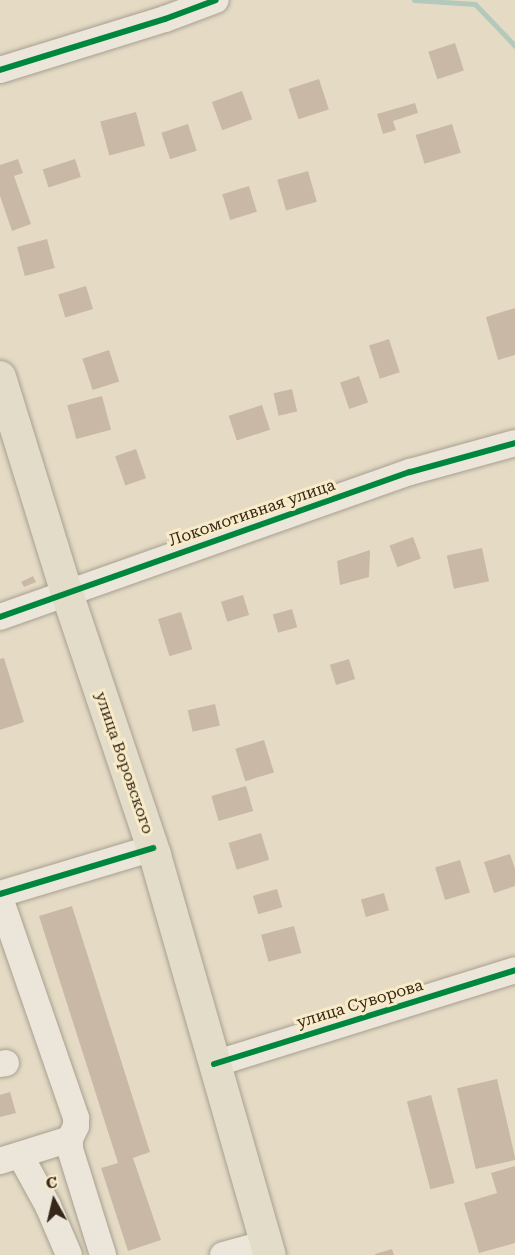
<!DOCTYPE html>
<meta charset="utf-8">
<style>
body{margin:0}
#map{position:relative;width:515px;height:1255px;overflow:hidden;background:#e5dbc5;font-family:"Roboto Serif",serif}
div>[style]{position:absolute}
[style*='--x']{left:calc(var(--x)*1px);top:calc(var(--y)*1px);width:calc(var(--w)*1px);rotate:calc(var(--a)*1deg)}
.stream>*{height:5px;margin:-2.5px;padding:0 2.5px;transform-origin:2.5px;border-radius:2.5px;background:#b3c9bb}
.building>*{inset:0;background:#c9b8a6;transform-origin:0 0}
.roads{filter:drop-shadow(0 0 2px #a89f90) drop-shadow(0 0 2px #a89f90)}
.minor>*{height:26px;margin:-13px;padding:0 13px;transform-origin:13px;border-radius:13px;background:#ebe6d9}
.major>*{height:32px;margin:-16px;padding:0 16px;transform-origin:16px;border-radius:16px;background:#e3dcc9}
.cycleway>*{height:6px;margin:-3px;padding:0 3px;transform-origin:3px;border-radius:3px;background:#00873e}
span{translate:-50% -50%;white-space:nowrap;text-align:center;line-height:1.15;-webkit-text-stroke:6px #f8ebc8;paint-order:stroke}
.street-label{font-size:16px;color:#362719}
.north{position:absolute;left:24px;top:1171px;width:60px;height:60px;-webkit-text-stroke:4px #f8ebc8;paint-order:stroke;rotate:352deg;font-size:16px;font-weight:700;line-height:24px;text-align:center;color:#362719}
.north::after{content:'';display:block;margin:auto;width:21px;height:27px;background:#362719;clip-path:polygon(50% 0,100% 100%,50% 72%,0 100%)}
</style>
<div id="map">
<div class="stream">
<i style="--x:414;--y:0;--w:61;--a:3.8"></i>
<i style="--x:475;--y:4;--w:58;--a:46.4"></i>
</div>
<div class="building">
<i style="left:455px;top:43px;width:29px;height:28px;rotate:72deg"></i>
<i style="left:319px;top:79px;width:32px;height:32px;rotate:72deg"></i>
<i style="left:242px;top:91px;width:30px;height:32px;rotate:70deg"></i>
<i style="clip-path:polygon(415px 103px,418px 113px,393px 121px,396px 130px,383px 134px,377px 114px)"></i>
<i style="left:136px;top:112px;width:35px;height:37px;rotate:75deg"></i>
<i style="left:188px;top:124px;width:28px;height:28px;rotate:72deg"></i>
<i style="left:452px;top:124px;width:30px;height:38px;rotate:73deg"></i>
<i style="clip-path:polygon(18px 159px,23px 173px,14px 176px,31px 224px,12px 231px,0 196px,0 165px)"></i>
<i style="left:75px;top:159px;width:19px;height:34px;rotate:72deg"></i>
<i style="left:308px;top:171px;width:32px;height:32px;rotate:74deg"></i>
<i style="left:249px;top:186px;width:27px;height:28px;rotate:73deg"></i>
<i style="left:47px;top:239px;width:30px;height:31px;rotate:75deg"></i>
<i style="left:86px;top:286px;width:24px;height:29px;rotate:73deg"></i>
<i style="clip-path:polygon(515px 308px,515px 355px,498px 360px,486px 317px)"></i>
<i style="left:389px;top:339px;width:35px;height:21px;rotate:72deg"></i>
<i style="left:109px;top:350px;width:33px;height:28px;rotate:72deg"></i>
<i style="left:359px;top:376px;width:28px;height:20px;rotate:71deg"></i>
<i style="left:292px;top:389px;width:23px;height:19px;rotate:77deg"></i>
<i style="left:102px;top:396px;width:35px;height:36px;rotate:75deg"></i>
<i style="left:262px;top:405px;width:26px;height:35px;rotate:72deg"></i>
<i style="left:136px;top:449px;width:31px;height:22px;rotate:71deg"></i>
<i style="left:413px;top:537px;width:23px;height:25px;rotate:70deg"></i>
<i style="left:482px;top:548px;width:34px;height:36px;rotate:78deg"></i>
<i style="clip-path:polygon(370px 550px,369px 577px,340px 585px,337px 561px)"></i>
<i style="clip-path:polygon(33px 576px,36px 582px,24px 587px,21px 582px)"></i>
<i style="left:243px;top:595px;width:21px;height:23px;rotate:73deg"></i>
<i style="left:292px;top:609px;width:19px;height:20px;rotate:74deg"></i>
<i style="left:181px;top:612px;width:39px;height:24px;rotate:73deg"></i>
<i style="clip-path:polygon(4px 658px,24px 722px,0 730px,0 659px)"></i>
<i style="left:349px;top:659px;width:21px;height:20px;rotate:73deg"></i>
<i style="left:215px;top:704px;width:22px;height:28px;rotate:77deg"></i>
<i style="left:264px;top:740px;width:34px;height:30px;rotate:73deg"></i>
<i style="left:246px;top:786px;width:26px;height:36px;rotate:74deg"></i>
<i style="left:261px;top:833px;width:28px;height:34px;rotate:73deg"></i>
<i style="clip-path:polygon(510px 854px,515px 869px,515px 886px,494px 893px,484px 862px)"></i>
<i style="left:460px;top:860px;width:34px;height:26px;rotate:73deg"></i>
<i style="left:277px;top:889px;width:19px;height:25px;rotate:74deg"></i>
<i style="left:384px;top:893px;width:18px;height:24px;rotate:74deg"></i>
<i style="clip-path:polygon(72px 906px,150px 1152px,133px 1158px,161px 1240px,128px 1251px,101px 1168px,118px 1163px,39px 916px)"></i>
<i style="left:294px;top:926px;width:28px;height:34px;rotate:75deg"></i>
<i style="left:497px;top:1079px;width:83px;height:41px;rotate:77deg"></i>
<i style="clip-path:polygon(10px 1092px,16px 1113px,0 1117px,0 1095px)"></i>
<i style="left:431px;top:1095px;width:91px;height:25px;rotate:75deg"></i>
<i style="clip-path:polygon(515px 1166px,515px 1243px,479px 1253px,464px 1203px,497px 1193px,491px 1173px)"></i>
<i style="clip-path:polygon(392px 1249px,394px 1255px,375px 1255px,375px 1254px)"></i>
</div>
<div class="roads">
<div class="minor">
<i style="--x:0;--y:70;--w:173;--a:-17.2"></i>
<i style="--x:165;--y:19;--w:54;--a:-20.4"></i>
<i style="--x:0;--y:617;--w:435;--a:-19.5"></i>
<i style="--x:410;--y:472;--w:109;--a:-15.4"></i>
<i style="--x:0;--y:894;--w:160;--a:-16.7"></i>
<i style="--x:0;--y:898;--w:233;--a:70.9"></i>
<i style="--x:76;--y:1118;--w:8;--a:90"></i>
<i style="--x:76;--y:1126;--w:14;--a:115"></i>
<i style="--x:70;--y:1139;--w:10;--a:90"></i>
<i style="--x:70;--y:1149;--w:111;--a:72.7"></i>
<i style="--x:0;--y:1064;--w:6;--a:-9"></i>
<i style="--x:214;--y:1064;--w:315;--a:-17.3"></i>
<i style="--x:20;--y:1155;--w:58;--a:61.2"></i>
<i style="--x:48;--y:1206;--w:53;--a:66.8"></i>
<i style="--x:0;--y:1161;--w:73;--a:-17.4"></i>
<i style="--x:223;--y:1255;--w:46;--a:-15.3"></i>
</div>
<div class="major">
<i style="--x:0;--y:377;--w:226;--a:72.8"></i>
<i style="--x:67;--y:593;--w:276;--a:71.4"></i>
<i style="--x:155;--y:855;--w:416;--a:74"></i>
</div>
</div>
<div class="cycleway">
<i style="--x:0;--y:70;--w:173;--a:-17.2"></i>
<i style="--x:165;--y:19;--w:54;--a:-20.4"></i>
<i style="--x:0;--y:617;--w:435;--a:-19.5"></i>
<i style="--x:410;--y:472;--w:109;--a:-15.4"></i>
<i style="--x:0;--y:894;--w:160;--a:-16.7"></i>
<i style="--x:214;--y:1064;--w:315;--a:-17.3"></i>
</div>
<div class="street-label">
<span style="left:252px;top:513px;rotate:-19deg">Локомотивная улица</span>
<span style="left:124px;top:763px;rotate:71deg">улица Воровского</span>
<span style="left:360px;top:1004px;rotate:-17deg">улица Суворова</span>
</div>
<div class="north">С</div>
</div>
